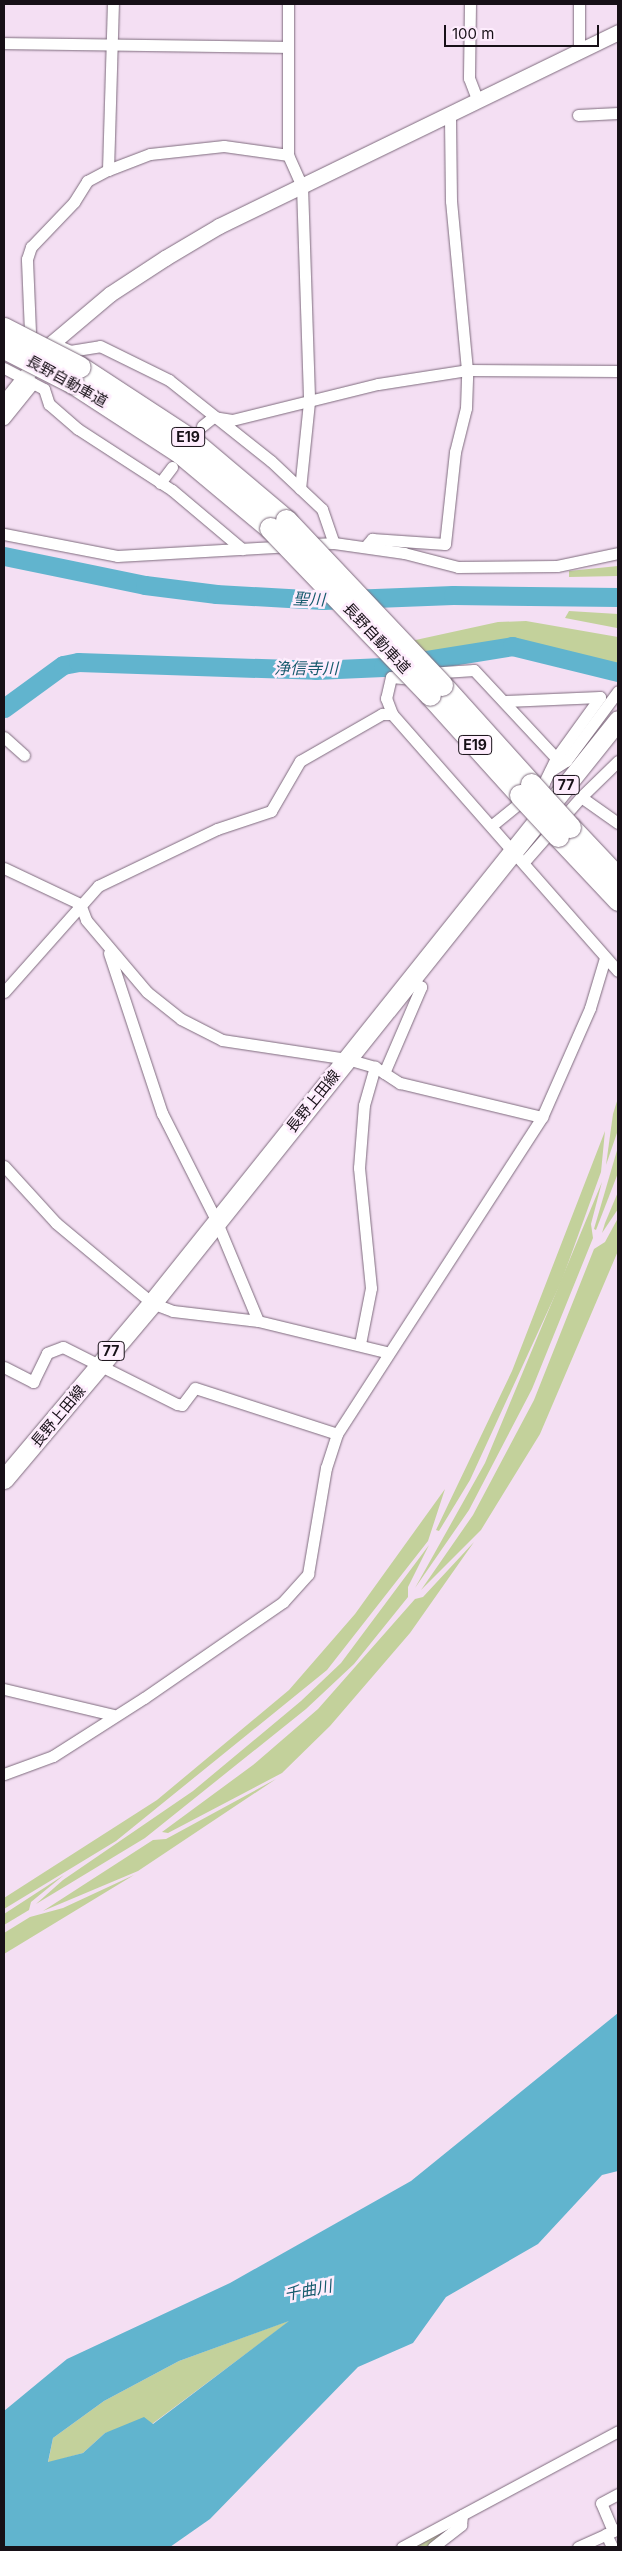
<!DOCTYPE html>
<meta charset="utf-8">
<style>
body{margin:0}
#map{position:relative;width:622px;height:2551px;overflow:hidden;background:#f4dff3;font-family:Inter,"Noto Sans JP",sans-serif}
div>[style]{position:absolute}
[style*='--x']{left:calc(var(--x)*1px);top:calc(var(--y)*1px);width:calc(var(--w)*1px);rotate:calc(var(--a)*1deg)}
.green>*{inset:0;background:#c3d19b}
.water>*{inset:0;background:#61b4ce}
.river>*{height:19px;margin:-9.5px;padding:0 9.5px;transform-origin:9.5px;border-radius:9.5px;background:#61b4ce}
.roads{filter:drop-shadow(0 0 1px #7e6b7d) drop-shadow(0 0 1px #7e6b7d)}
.minor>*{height:11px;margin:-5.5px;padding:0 5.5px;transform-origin:5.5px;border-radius:5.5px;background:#fff}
.tertiary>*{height:15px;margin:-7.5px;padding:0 7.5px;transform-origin:7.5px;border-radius:7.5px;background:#fff}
.primary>*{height:19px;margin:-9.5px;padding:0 9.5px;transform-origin:9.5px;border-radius:9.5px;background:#fff}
.motorway>*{height:21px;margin:-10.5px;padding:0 10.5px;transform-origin:10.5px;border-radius:10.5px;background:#fff}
.bridges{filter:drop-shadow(0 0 1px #7e6b7d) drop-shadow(0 0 1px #7e6b7d)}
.motorway-bridge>*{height:21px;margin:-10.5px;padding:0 10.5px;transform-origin:10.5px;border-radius:10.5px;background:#fff}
span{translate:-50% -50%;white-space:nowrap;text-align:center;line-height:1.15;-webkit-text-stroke:5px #feedfd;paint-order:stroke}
.shield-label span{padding:1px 4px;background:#feedfd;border:1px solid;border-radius:4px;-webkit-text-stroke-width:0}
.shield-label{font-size:14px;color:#171017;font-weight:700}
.street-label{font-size:15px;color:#171017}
.water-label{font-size:16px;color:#165a6d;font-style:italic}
.frame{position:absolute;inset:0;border:5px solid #171017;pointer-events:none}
.scale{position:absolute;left:444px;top:25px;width:155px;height:22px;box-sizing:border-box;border:2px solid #171017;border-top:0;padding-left:6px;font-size:15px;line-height:18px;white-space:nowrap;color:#171017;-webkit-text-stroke:4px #feedfd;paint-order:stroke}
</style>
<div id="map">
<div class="green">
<i style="clip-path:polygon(618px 566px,618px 576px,569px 577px,569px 571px)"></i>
<i style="clip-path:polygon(569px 611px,618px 614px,617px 628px,565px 618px)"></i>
<i style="clip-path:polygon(526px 621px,618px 637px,618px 667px,505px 640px,424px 656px,411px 641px,498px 622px)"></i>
<i style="clip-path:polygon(618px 1098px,618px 1130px,606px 1165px,613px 1114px)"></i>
<i style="clip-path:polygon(605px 1131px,601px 1172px,562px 1280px,470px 1480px,439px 1531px,436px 1530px,512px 1371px)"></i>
<i style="clip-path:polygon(618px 1147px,618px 1173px,596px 1230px,594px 1229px)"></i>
<i style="clip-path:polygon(602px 1182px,591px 1224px,593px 1238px,532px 1389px,469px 1510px,415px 1588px,485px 1463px)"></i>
<i style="clip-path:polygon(618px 1192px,618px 1209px,602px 1233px,605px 1223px)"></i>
<i style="clip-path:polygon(618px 1218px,618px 1251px,540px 1434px,481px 1530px,421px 1590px,473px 1515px,534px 1400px,594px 1249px,605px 1242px)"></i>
<i style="clip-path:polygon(445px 1489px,428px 1541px,327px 1670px,116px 1841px,4px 1909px,4px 1898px,157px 1800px,289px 1690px,355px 1614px)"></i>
<i style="clip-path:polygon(474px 1542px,410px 1633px,330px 1726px,282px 1773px,168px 1833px,162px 1832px,253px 1765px,318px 1709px,415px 1599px,423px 1597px)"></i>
<i style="clip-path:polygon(429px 1545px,408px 1587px,408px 1597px,354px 1664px,306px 1709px,145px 1838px,36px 1904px,63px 1880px,193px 1791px,301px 1701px,341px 1663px)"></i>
<i style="clip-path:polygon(276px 1779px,138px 1871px,43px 1911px,153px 1840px,166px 1839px)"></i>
<i style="clip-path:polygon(64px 1875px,31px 1902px,29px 1910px,4px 1925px,4px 1914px)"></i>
<i style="clip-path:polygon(134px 1875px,4px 1954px,4px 1933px,30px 1917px,63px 1908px)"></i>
<i style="clip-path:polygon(291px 2320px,152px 2424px,105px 2433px,83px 2453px,48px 2463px,53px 2438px,104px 2401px,179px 2361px)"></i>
<i style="clip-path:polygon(457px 2523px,428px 2547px,412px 2547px)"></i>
</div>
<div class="water">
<i style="clip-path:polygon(evenodd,618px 2013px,618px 2171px,602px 2175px,538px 2244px,446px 2297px,413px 2343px,358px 2367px,210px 2519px,170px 2547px,4px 2547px,4px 2411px,67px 2359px,230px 2283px,411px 2181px,618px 2013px,289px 2321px,153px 2424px,144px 2417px,105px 2433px,83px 2453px,48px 2462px,53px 2438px,104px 2401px,179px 2361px,289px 2321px)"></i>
</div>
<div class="river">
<i style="--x:4;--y:556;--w:144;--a:11.6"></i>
<i style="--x:145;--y:585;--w:72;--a:7.2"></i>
<i style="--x:216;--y:594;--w:107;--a:3.2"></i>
<i style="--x:323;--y:600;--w:130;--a:-2.2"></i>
<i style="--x:453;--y:595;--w:165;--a:0.7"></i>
<i style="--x:4;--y:708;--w:73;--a:-36.1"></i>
<i style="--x:63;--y:665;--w:15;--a:-11"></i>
<i style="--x:78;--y:662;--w:237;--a:1.9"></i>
<i style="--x:315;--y:670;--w:68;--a:-2.5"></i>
<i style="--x:383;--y:667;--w:131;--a:-9.2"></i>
<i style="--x:512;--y:646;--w:109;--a:13.8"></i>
</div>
<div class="roads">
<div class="minor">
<i style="--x:288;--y:4;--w:151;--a:90"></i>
<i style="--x:288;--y:155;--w:34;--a:66"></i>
<i style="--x:302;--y:186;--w:216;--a:88.1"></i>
<i style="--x:309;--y:402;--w:87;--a:95.9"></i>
<i style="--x:470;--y:4;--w:74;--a:90.8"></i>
<i style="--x:469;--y:78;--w:22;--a:69"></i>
<i style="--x:579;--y:4;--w:46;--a:90"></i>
<i style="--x:4;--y:43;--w:283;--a:0.8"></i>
<i style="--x:578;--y:115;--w:40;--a:-2.9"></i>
<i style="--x:108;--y:170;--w:45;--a:-20.9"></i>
<i style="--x:150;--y:154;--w:74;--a:-6.2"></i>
<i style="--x:224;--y:146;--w:65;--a:8"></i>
<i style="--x:30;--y:332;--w:73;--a:-92.4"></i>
<i style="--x:27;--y:259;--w:13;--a:-72"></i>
<i style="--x:31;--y:247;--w:62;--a:-46.3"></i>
<i style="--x:74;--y:202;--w:25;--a:-58"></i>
<i style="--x:87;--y:181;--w:24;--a:-28"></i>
<i style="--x:108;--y:170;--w:166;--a:-88.3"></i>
<i style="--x:59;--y:346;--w:12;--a:24"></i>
<i style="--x:70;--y:351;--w:30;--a:-9"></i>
<i style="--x:100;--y:346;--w:77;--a:26.2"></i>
<i style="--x:169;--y:380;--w:130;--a:38.5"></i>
<i style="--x:271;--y:461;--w:70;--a:43.3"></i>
<i style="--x:322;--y:509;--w:36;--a:71"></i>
<i style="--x:4;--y:368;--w:45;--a:27.7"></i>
<i style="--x:44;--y:389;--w:16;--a:72"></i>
<i style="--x:49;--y:404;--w:38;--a:41"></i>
<i style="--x:78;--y:429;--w:112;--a:33"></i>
<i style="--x:172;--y:490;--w:92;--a:40.1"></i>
<i style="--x:4;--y:419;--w:46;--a:-51.1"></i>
<i style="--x:202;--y:426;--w:14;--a:-39"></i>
<i style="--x:213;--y:417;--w:19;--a:9"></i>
<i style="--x:232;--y:420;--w:150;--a:-13.9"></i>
<i style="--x:378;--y:384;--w:90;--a:-8.9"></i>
<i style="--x:467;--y:370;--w:151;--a:0.4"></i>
<i style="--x:160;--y:483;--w:20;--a:-53"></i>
<i style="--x:4;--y:534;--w:115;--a:11"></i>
<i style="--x:117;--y:556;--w:171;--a:-3.3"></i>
<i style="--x:309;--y:544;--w:25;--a:-2"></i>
<i style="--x:334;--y:543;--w:71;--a:8.1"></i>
<i style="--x:404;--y:553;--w:56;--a:14.5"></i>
<i style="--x:458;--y:567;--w:99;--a:-0.6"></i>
<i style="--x:557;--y:566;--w:62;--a:-12"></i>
<i style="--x:365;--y:547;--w:11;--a:-49"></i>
<i style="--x:372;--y:539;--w:73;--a:3.9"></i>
<i style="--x:445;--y:544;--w:93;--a:-83.8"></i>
<i style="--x:455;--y:452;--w:45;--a:-76"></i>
<i style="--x:466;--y:408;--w:38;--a:-88"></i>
<i style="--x:467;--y:370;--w:170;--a:-95.4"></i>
<i style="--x:451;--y:201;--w:86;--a:-90.7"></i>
<i style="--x:428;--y:673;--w:46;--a:-3.7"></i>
<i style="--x:474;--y:670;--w:120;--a:47"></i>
<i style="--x:556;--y:758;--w:28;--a:116"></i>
<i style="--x:544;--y:783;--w:68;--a:140.9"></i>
<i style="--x:413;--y:679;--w:22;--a:-175"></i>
<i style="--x:391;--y:677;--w:22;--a:103"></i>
<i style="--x:386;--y:698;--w:17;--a:69"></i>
<i style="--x:392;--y:714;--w:342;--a:48.7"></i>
<i style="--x:506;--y:701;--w:94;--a:-2.4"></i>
<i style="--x:600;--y:697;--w:75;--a:125.8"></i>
<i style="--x:4;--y:737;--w:27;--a:42"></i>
<i style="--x:550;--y:771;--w:19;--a:-32"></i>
<i style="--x:566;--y:761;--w:87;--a:-53.4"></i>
<i style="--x:581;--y:797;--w:52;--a:-44.2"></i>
<i style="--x:524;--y:862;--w:86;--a:-48.8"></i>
<i style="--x:581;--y:797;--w:45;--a:35.1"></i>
<i style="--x:4;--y:868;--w:84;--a:25.3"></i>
<i style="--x:80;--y:904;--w:17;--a:69"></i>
<i style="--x:86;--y:920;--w:94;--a:49.7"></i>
<i style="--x:147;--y:992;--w:43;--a:38.5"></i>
<i style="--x:181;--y:1019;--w:46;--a:27.1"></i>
<i style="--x:222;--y:1040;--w:126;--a:8.6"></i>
<i style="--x:347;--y:1059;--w:29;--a:16"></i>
<i style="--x:375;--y:1067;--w:30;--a:33"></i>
<i style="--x:400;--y:1083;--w:146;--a:13.5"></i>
<i style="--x:109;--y:953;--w:169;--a:71.7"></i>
<i style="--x:162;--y:1113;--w:120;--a:63.2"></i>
<i style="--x:216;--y:1220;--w:109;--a:67.4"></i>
<i style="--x:4;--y:992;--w:142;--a:-48.4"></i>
<i style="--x:98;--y:886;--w:132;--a:-25.6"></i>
<i style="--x:217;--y:829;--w:57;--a:-18.4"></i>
<i style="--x:271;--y:811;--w:58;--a:-59.9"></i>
<i style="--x:300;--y:761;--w:95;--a:-29.8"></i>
<i style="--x:382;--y:714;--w:10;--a:0"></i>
<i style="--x:384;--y:1073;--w:94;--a:-66.7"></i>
<i style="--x:421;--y:987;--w:14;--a:-144"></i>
<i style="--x:4;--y:1166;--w:77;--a:47.6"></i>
<i style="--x:56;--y:1223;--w:125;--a:39.8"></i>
<i style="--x:152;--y:1303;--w:22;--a:21"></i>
<i style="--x:173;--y:1311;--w:86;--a:6.7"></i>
<i style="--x:258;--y:1321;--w:132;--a:13.6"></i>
<i style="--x:360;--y:1344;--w:57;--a:-78.9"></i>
<i style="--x:371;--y:1288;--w:121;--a:-95.7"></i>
<i style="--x:359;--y:1168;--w:63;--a:-85.5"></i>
<i style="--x:364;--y:1105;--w:40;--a:-74"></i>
<i style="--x:4;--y:1367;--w:33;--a:27"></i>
<i style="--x:33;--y:1382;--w:32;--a:-64"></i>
<i style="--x:47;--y:1353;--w:17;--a:-21"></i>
<i style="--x:63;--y:1347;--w:127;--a:26.6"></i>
<i style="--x:177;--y:1404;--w:5;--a:11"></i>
<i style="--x:182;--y:1405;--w:21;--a:-53"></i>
<i style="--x:195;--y:1388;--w:149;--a:17.9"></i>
<i style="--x:4;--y:1689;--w:112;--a:13.4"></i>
<i style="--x:4;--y:1774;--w:52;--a:-20.2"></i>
<i style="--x:53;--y:1756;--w:108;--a:-32.5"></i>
<i style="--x:144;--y:1698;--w:169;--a:-34.6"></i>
<i style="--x:283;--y:1602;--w:38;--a:-48"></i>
<i style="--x:308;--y:1574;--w:108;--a:-80.4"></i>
<i style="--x:326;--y:1468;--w:36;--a:-72"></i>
<i style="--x:337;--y:1434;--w:378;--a:-57.1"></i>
<i style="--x:542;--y:1117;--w:119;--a:-66.2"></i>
<i style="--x:590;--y:1008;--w:52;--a:-73.3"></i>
<i style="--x:613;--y:2531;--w:30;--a:-113"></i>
<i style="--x:601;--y:2503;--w:19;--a:-28"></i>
<i style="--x:606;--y:2534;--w:14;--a:65"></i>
<i style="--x:402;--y:2547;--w:245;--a:-28.2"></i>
<i style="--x:433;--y:2547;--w:36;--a:-38"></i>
<i style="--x:461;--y:2525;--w:10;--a:-84"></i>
<i style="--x:578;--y:2547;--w:44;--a:-24.2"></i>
</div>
<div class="tertiary">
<i style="--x:4;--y:403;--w:77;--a:-51.3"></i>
<i style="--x:52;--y:343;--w:76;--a:-40.2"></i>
<i style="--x:110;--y:294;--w:66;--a:-33.2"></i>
<i style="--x:165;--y:258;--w:63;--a:-30.7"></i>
<i style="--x:219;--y:226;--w:444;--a:-25.9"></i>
</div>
<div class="primary">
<i style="--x:4;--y:1479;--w:230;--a:-49.9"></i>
<i style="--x:152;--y:1303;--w:746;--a:-51.36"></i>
</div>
<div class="motorway">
<i style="--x:80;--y:367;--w:131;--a:33.2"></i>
<i style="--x:190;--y:439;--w:126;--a:40.2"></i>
<i style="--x:73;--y:383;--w:126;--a:33.1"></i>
<i style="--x:179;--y:452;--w:119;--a:39.9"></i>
<i style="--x:442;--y:685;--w:133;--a:48"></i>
<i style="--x:430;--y:695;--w:135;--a:48"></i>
<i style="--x:570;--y:827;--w:70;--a:46.7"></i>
<i style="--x:558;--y:836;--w:88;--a:46.8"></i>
</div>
</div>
<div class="bridges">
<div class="motorway-bridge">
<i style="--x:4;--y:328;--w:85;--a:27.2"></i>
<i style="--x:4;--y:348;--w:77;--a:26.9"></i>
<i style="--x:286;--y:520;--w:227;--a:46.6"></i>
<i style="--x:270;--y:528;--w:231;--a:46.2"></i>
<i style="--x:531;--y:784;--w:58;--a:47.8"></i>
<i style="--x:520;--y:795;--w:56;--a:47.2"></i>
</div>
</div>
<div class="shield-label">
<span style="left:188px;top:437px">E19</span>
<span style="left:475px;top:745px">E19</span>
<span style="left:566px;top:785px">77</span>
<span style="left:111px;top:1351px">77</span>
</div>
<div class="street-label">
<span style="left:67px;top:381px;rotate:29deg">長野自動車道</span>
<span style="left:377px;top:638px;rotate:47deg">長野自動車道</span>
<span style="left:313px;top:1101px;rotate:-51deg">長野上田線</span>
<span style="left:58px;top:1416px;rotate:-50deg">長野上田線</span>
</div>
<div class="water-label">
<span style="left:309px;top:599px;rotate:2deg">聖川</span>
<span style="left:306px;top:668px">浄信寺川</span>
<span style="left:308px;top:2290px;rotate:-11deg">千曲川</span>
</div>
<div class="frame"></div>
<div class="scale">100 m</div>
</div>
